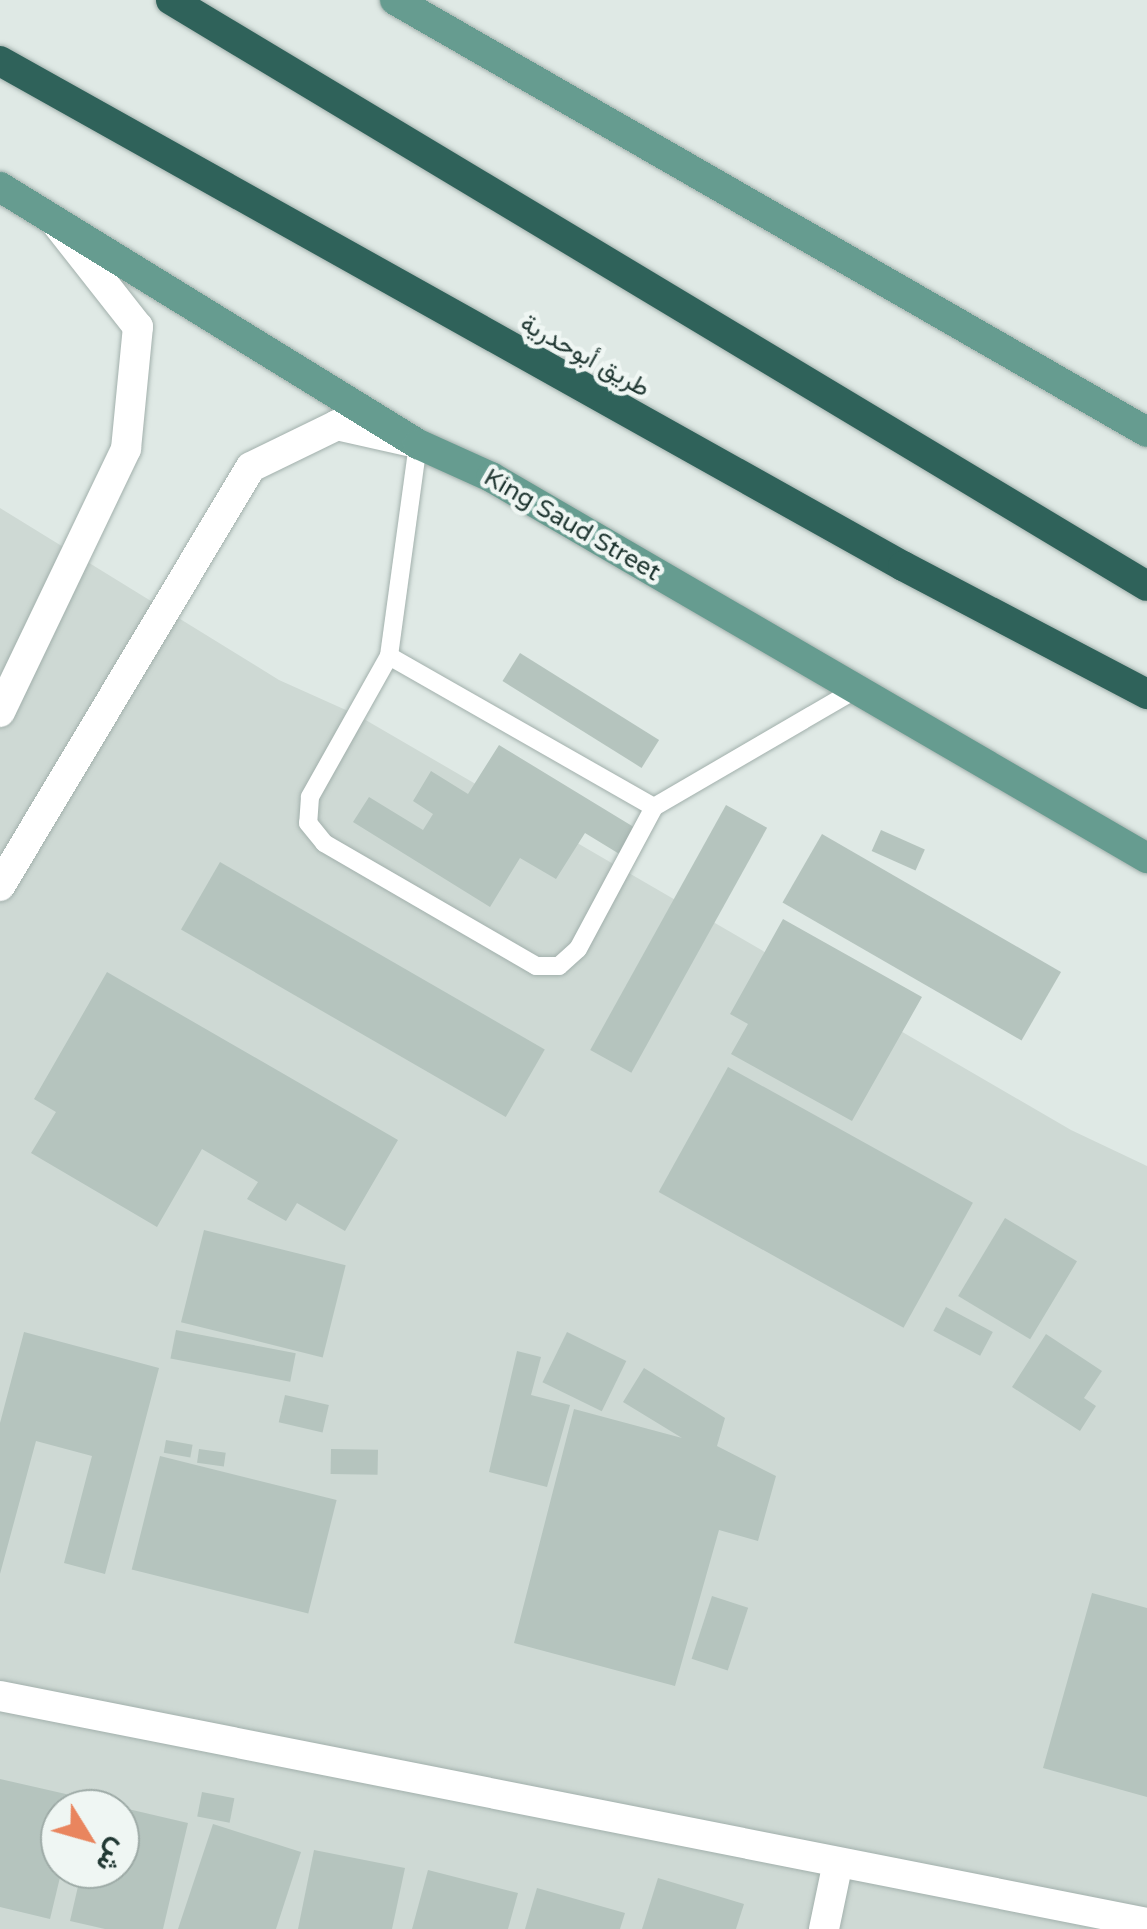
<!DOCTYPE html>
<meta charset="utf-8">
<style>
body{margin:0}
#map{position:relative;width:1147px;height:1929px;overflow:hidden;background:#dfe9e5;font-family:"Varela Round",Vazirmatn,sans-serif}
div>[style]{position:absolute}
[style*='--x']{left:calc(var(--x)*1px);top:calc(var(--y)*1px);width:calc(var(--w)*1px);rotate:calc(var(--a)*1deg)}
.built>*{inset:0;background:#ced9d4}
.building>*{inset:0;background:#b5c4be;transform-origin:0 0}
.roads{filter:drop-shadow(0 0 2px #a2b0ac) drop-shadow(0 0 2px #a2b0ac)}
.lane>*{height:18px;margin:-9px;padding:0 9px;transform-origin:9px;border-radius:9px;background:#fff}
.street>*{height:30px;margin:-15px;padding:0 15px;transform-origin:15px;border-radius:15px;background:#fff}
.secondary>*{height:30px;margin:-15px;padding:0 15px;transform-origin:15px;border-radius:15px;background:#fff}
.primary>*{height:30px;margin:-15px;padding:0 15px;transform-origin:15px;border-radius:15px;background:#669c90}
.highway>*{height:30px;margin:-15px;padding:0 15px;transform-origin:15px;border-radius:15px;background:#2f625a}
span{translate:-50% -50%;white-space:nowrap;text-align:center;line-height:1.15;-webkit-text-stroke:9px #eff6f3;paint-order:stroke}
.street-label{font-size:25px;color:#213833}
.north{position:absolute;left:40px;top:1789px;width:100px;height:100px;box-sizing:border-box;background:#eff6f3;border:2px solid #9daaa6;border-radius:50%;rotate:127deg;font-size:28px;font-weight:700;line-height:40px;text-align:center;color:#213833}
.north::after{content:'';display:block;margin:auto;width:35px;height:45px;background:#e9855e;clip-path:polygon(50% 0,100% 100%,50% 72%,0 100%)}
</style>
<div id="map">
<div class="built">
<i style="clip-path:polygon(evenodd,0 508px,279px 680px,357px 715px,1071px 1130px,1147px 1166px,1147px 1929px,0 1929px,0 508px,60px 1809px,120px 1809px,120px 1869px,60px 1869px,60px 1809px)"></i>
</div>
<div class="building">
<i style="left:520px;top:653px;width:164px;height:33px;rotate:32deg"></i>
<i style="clip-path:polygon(499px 745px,637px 829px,621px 855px,585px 833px,556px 879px,520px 858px,490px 907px,353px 822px,369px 797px,423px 830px,433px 814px,413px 801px,431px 771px,468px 794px)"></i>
<i style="left:726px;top:805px;width:47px;height:280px;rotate:29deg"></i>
<i style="left:881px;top:830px;width:48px;height:23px;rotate:24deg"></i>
<i style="left:822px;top:834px;width:276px;height:79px;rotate:30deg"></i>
<i style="left:220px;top:862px;width:375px;height:78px;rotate:30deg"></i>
<i style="clip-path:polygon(783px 919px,922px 997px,852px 1121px,731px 1054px,748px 1024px,730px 1014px)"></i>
<i style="clip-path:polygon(107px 972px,398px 1140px,345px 1231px,297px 1203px,286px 1221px,247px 1199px,258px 1182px,202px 1149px,157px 1227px,31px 1153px,56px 1112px,34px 1099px)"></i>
<i style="left:728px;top:1067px;width:280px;height:143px;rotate:29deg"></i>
<i style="left:1005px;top:1218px;width:84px;height:91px;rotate:31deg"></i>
<i style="left:204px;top:1230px;width:146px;height:95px;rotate:14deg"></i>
<i style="left:946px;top:1307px;width:53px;height:27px;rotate:28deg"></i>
<i style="left:176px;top:1330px;width:122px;height:29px;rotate:11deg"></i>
<i style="clip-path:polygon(24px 1332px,159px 1368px,105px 1574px,64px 1563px,92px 1456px,36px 1441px,0 1574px,0 1423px)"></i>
<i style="left:567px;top:1332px;width:66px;height:56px;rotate:26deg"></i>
<i style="clip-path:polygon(1046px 1334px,1102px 1371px,1084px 1398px,1096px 1406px,1080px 1431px,1012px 1387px)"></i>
<i style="clip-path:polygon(517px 1351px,541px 1357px,531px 1395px,570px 1405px,547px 1487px,489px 1472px)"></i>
<i style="clip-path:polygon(644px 1368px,725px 1418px,717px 1446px,776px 1476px,758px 1541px,719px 1530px,675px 1686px,514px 1643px,574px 1409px,682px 1438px,623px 1402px)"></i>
<i style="left:285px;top:1395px;width:45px;height:28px;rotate:13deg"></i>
<i style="left:166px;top:1440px;width:27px;height:13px;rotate:10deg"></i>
<i style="left:199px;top:1449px;width:27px;height:14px;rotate:8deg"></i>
<i style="left:331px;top:1449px;width:47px;height:25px;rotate:1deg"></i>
<i style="left:160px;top:1456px;width:182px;height:117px;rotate:14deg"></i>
<i style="clip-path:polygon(1092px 1593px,1147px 1608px,1147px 1797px,1043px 1768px)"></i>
<i style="left:712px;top:1596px;width:38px;height:66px;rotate:18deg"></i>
<i style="clip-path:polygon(0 1779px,79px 1797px,76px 1809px,60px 1809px,62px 1869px,50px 1919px,0 1907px)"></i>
<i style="left:202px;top:1792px;width:33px;height:25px;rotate:11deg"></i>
<i style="clip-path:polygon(98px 1802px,188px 1823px,163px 1929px,105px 1929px,70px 1921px,82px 1869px,120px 1869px,120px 1809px,96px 1809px)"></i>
<i style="clip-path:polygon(213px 1824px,301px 1852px,276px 1929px,178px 1929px)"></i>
<i style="clip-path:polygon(314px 1850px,405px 1868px,392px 1929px,298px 1929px)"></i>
<i style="clip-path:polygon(428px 1870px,518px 1893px,508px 1929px,412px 1929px)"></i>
<i style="clip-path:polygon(658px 1878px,744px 1904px,736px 1929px,642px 1929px)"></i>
<i style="clip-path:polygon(537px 1888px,625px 1913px,620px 1929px,525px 1929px)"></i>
</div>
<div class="roads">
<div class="lane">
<i style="--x:418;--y:444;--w:214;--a:97.8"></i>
<i style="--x:389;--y:656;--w:305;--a:29.7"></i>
<i style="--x:654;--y:807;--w:235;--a:-30.2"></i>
<i style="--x:389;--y:656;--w:162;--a:119.3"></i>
<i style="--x:310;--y:797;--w:26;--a:94"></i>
<i style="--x:308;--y:823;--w:26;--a:51"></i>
<i style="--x:324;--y:843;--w:245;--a:30.1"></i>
<i style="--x:536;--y:966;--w:23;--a:0"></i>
<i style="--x:559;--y:966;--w:25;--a:-42"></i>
<i style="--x:578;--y:949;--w:161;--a:-61.8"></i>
</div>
<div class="street">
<i style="--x:0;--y:1696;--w:1169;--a:11.19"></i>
<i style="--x:824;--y:1929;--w:68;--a:-78.2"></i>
</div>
<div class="secondary">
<i style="--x:0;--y:712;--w:292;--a:-64.4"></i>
<i style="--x:126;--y:449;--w:123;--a:-84.4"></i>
<i style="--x:138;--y:327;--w:131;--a:-128.2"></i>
<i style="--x:0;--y:886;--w:488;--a:-59.1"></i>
<i style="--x:251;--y:467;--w:96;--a:-26"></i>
<i style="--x:337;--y:425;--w:73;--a:12.7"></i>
</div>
<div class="primary">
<i style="--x:395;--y:0;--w:867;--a:29.88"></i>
<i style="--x:0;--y:187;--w:491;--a:31.6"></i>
<i style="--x:418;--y:444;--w:80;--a:24.3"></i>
<i style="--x:491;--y:477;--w:759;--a:30.15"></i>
</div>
<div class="highway">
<i style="--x:171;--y:0;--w:1138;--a:30.98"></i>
<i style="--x:0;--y:61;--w:1035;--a:29.22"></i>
<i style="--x:903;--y:566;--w:276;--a:27.7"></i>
</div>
</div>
<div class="street-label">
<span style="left:585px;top:356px;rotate:29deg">طريق أبوحدرية</span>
<span style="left:572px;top:525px;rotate:30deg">King Saud Street</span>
</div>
<div class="north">ش</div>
</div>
